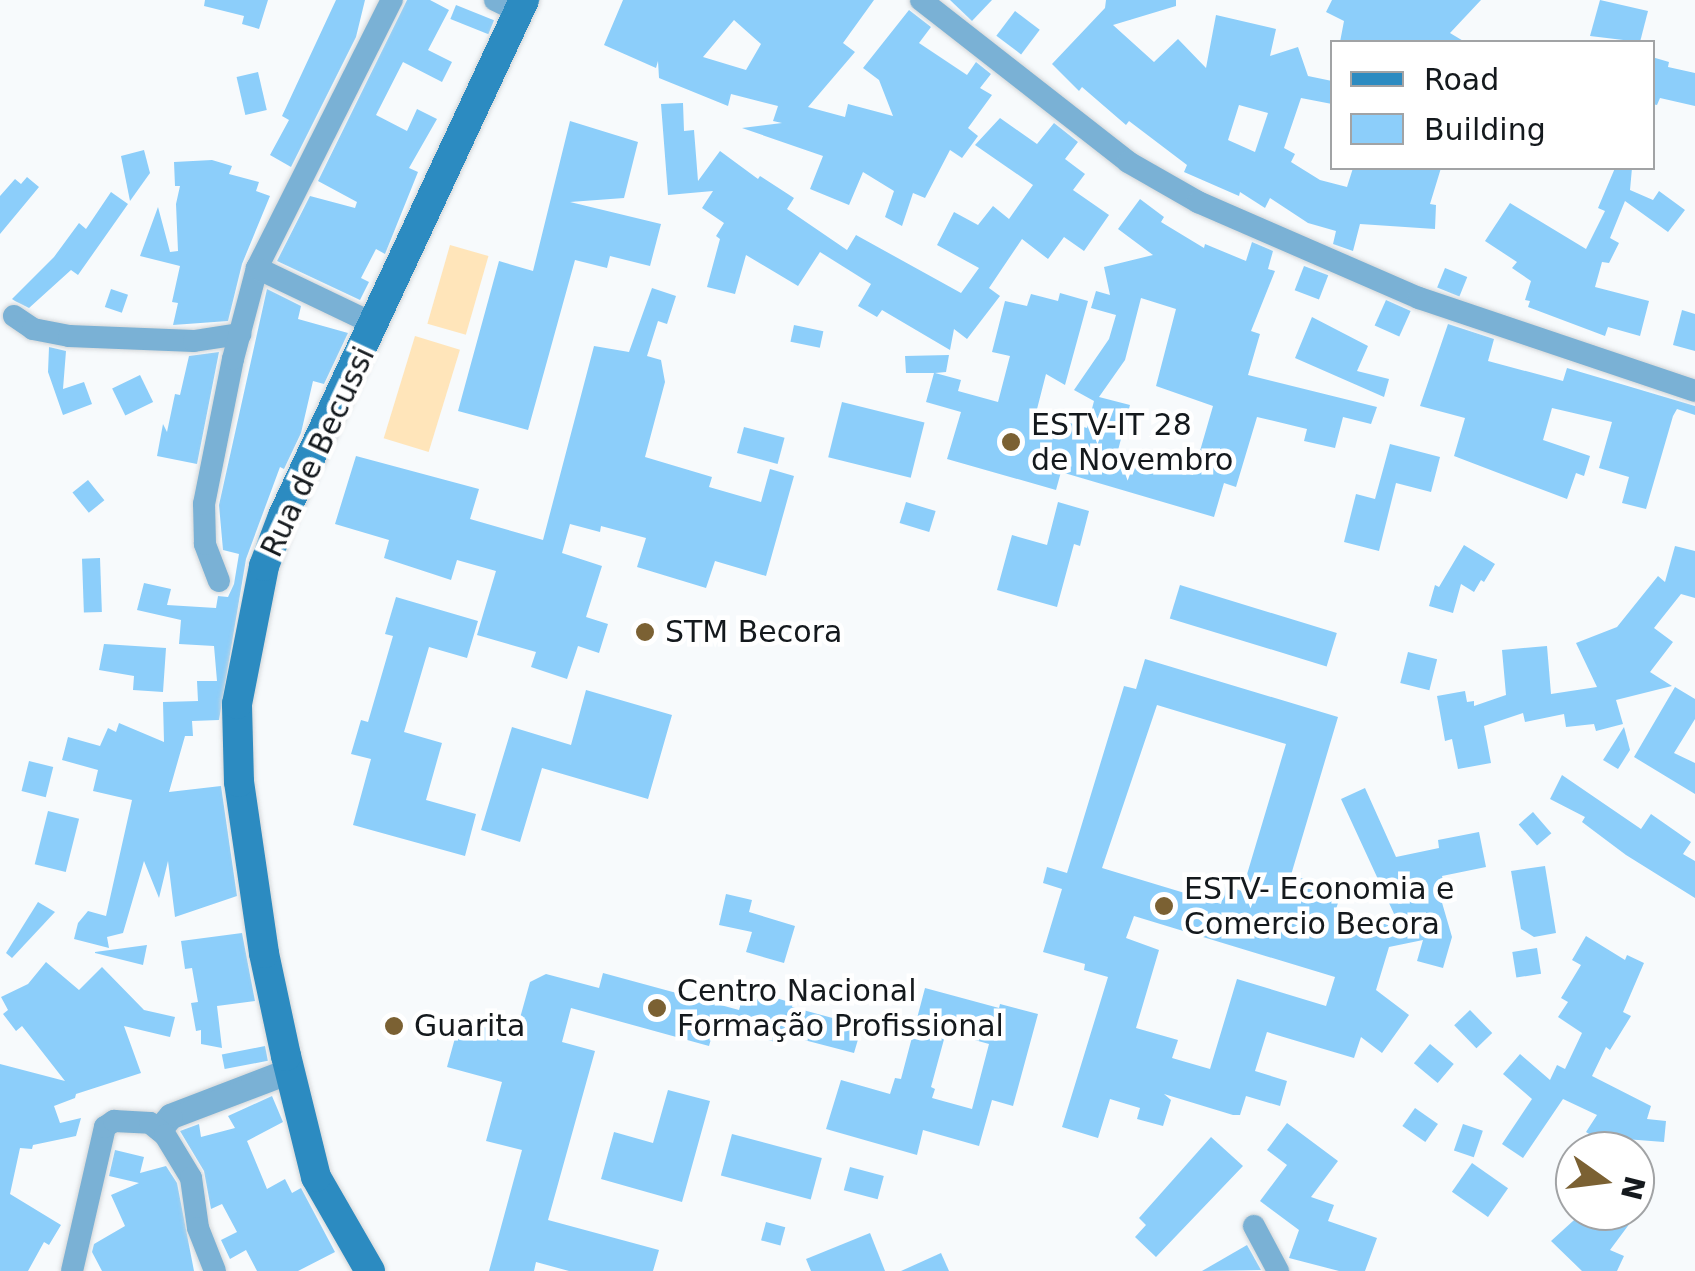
<!DOCTYPE html>
<meta charset="utf-8">
<style>
body{margin:0}
#map{position:relative;width:1695px;height:1271px;overflow:hidden;background:#f7fafc;font-family:"DejaVu Sans",sans-serif}
div>[style]{position:absolute}
[style*='--x']{left:calc(var(--x)*1px);top:calc(var(--y)*1px);width:calc(var(--w)*1px);rotate:calc(var(--a)*1deg)}
.green>*{inset:0;background:#ffe5ba;transform-origin:0 0}
.building>*{inset:0;background:#8ccefa;transform-origin:0 0}
.roads{filter:drop-shadow(0 0 2px #d3d6d8) drop-shadow(0 0 2px #d3d6d8)}
.street>*{height:22px;margin:-11px;padding:0 11px;transform-origin:11px;border-radius:11px;background:#7ab1d5}
.secondary>*{height:30px;margin:-15px;padding:0 15px;transform-origin:15px;border-radius:15px;background:#2c8bc1}
.dots>*{width:28px;height:28px;translate:-50% -50%;box-sizing:border-box;border:5px solid #fff;border-radius:50%}
span{translate:-50% -50%;white-space:nowrap;text-align:center;line-height:1.15;-webkit-text-stroke:9px #fff;paint-order:stroke}
.poi-label{font-size:30px;color:#14191d}
.left{translate:0 -50%;text-align:left}
.street-label{font-size:30px;color:#14191d}
.legend{position:absolute;left:1330px;top:40px;width:325px;height:130px;box-sizing:border-box;background:#fff;border:2px solid #a1a3a5;margin:0;padding:12px 18px;list-style:none;font-size:30px;color:#14191d}
.legend li{display:flex;align-items:center;gap:20px;height:50px}
.legend b{width:50px;border:2px solid #a1a3a5}
.north{position:absolute;left:1555px;top:1131px;width:100px;height:100px;box-sizing:border-box;background:#fff;border:2px solid #a1a3a5;border-radius:50%;rotate:104deg;font-size:28px;font-weight:700;line-height:40px;text-align:center;color:#14191d}
.north::after{content:'';display:block;margin:auto;width:35px;height:45px;background:#7b6133;clip-path:polygon(50% 0,100% 100%,50% 72%,0 100%)}
</style>
<div id="map">
<div class="green">
<i style="left:450px;top:245px;width:40px;height:82px;rotate:16deg"></i>
<i style="left:415px;top:336px;width:47px;height:107px;rotate:17deg"></i>
</div>
<div class="building">
<i style="clip-path:polygon(205px 0,268px 0,259px 29px,242px 24px,244px 16px,204px 6px)"></i>
<i style="clip-path:polygon(336px 0,365px 0,356px 37px,291px 167px,270px 155px,289px 120px,282px 116px)"></i>
<i style="clip-path:polygon(407px 0,430px 0,449px 10px,428px 50px,452px 62px,442px 82px,403px 62px,376px 115px,407px 131px,417px 109px,437px 119px,409px 168px,418px 172px,385px 254px,376px 249px,361px 278px,369px 282px,360px 300px,277px 261px,310px 196px,355px 208px,357px 202px,318px 181px)"></i>
<i style="clip-path:polygon(evenodd,623px 0,874px 0,843px 43px,855px 52px,808px 107px,845px 117px,848px 104px,893px 116px,879px 80px,863px 68px,909px 10px,931px 27px,919px 43px,967px 75px,976px 62px,991px 74px,980px 88px,992px 95px,968px 128px,978px 136px,962px 158px,950px 150px,925px 198px,913px 193px,902px 226px,885px 217px,894px 191px,863px 172px,849px 205px,810px 189px,823px 156px,742px 128px,782px 123px,773px 121px,778px 106px,731px 94px,728px 106px,659px 78px,658px 61px,656px 68px,604px 45px,623px 0,734px 20px,761px 44px,746px 70px,703px 57px,734px 20px)"></i>
<i style="clip-path:polygon(950px 0,992px 0,972px 21px)"></i>
<i style="clip-path:polygon(evenodd,1106px 0,1176px 0,1176px 6px,1113px 25px,1154px 62px,1178px 39px,1206px 68px,1216px 15px,1276px 29px,1270px 56px,1298px 47px,1308px 76px,1332px 81px,1332px 104px,1301px 98px,1284px 148px,1295px 154px,1291px 162px,1320px 180px,1347px 187px,1353px 168px,1441px 168px,1430px 204px,1436px 205px,1435px 229px,1360px 224px,1353px 251px,1333px 244px,1336px 231px,1308px 223px,1270px 198px,1265px 208px,1240px 192px,1239px 196px,1184px 172px,1187px 165px,1129px 121px,1126px 125px,1082px 87px,1079px 91px,1052px 64px,1105px 8px,1106px 0,1239px 105px,1268px 113px,1255px 152px,1228px 140px,1239px 105px)"></i>
<i style="clip-path:polygon(1332px 0,1481px 0,1450px 33px,1465px 42px,1340px 42px,1344px 21px,1326px 12px)"></i>
<i style="clip-path:polygon(1600px 0,1648px 11px,1640px 42px,1590px 36px)"></i>
<i style="left:456px;top:5px;width:41px;height:15px;rotate:22deg"></i>
<i style="left:1015px;top:11px;width:31px;height:31px;rotate:37deg"></i>
<i style="clip-path:polygon(1652px 57px,1669px 62px,1668px 67px,1695px 73px,1695px 106px,1660px 98px,1657px 105px,1652px 104px)"></i>
<i style="left:258px;top:72px;width:39px;height:22px;rotate:77deg"></i>
<i style="clip-path:polygon(683px 103px,684px 131px,694px 130px,698px 181px,720px 151px,758px 179px,760px 176px,794px 198px,787px 209px,847px 250px,856px 235px,961px 293px,979px 268px,937px 245px,954px 212px,978px 225px,993px 206px,1009px 219px,1033px 185px,975px 145px,1000px 118px,1037px 144px,1054px 123px,1078px 142px,1065px 159px,1085px 174px,1073px 190px,1109px 215px,1084px 251px,1064px 237px,1048px 259px,1022px 239px,989px 288px,1000px 296px,967px 339px,954px 329px,950px 350px,882px 310px,877px 317px,858px 306px,871px 284px,820px 252px,798px 286px,746px 255px,735px 294px,707px 287px,720px 239px,716px 236px,724px 223px,702px 208px,713px 191px,668px 195px,661px 104px)"></i>
<i style="clip-path:polygon(570px 121px,638px 142px,624px 198px,570px 202px,661px 224px,650px 266px,610px 256px,607px 268px,575px 260px,528px 430px,458px 411px,499px 261px,533px 271px)"></i>
<i style="clip-path:polygon(144px 150px,150px 173px,130px 201px,121px 156px)"></i>
<i style="clip-path:polygon(212px 160px,232px 166px,229px 174px,259px 182px,256px 191px,270px 196px,242px 264px,228px 321px,173px 325px,178px 303px,172px 302px,180px 266px,140px 256px,158px 207px,170px 252px,178px 251px,176px 204px,180px 186px,175px 186px,174px 162px)"></i>
<i style="clip-path:polygon(1615px 168px,1632px 168px,1630px 190px,1653px 200px,1659px 191px,1685px 210px,1668px 232px,1625px 201px,1610px 238px,1619px 243px,1609px 263px,1602px 262px,1595px 287px,1649px 301px,1640px 336px,1608px 327px,1605px 336px,1528px 307px,1530px 301px,1525px 300px,1531px 281px,1512px 268px,1517px 262px,1485px 241px,1510px 203px,1586px 249px,1605px 211px,1598px 208px)"></i>
<i style="clip-path:polygon(27px 177px,39px 187px,0 234px,0 196px,15px 179px,21px 184px)"></i>
<i style="clip-path:polygon(111px 192px,128px 204px,78px 275px,71px 270px,29px 308px,15px 301px,12px 299px,54px 257px,79px 223px,86px 229px)"></i>
<i style="clip-path:polygon(evenodd,1140px 199px,1164px 217px,1161px 222px,1204px 248px,1205px 244px,1246px 261px,1252px 242px,1273px 251px,1268px 269px,1275px 271px,1251px 331px,1260px 334px,1248px 375px,1377px 407px,1371px 424px,1343px 417px,1335px 448px,1304px 441px,1307px 429px,1257px 417px,1236px 487px,1224px 483px,1214px 517px,1061px 472px,1056px 490px,947px 459px,961px 412px,926px 402px,934px 373px,906px 373px,905px 356px,949px 355px,946px 372px,935px 373px,961px 380px,958px 391px,998px 402px,1010px 356px,992px 352px,1005px 301px,1027px 306px,1031px 294px,1058px 301px,1060px 293px,1088px 301px,1065px 385px,1046px 374px,1036px 413px,1087px 428px,1094px 401px,1074px 390px,1109px 339px,1116px 315px,1091px 308px,1096px 291px,1110px 295px,1104px 267px,1153px 255px,1118px 229px,1140px 199px,1141px 298px,1176px 309px,1156px 386px,1213px 406px,1193px 475px,1117px 454px,1130px 405px,1099px 397px,1125px 360px,1141px 298px)"></i>
<i style="left:1304px;top:266px;width:26px;height:26px;rotate:21deg"></i>
<i style="left:1445px;top:268px;width:24px;height:21px;rotate:22deg"></i>
<i style="clip-path:polygon(652px 288px,676px 296px,667px 324px,658px 321px,647px 356px,661px 360px,665px 382px,645px 457px,712px 477px,709px 487px,761px 502px,770px 469px,794px 476px,766px 576px,715px 561px,706px 588px,637px 567px,646px 538px,601px 526px,600px 532px,570px 524px,562px 553px,602px 566px,586px 617px,608px 624px,599px 653px,578px 646px,567px 679px,531px 667px,536px 652px,477px 635px,496px 571px,457px 560px,451px 580px,384px 558px,389px 540px,335px 524px,356px 456px,479px 489px,470px 519px,543px 540px,594px 346px,629px 352px)"></i>
<i style="left:111px;top:289px;width:18px;height:19px;rotate:19deg"></i>
<i style="clip-path:polygon(267px 289px,301px 306px,298px 319px,348px 333px,324px 384px,313px 381px,301px 433px,284px 469px,280px 467px,246px 559px,219px 720px,192px 721px,193px 736px,185px 736px,169px 792px,221px 786px,237px 896px,175px 917px,168px 861px,159px 898px,144px 861px,123px 933px,107px 937px,109px 948px,74px 939px,78px 923px,88px 911px,106px 916px,132px 800px,93px 791px,98px 770px,62px 760px,68px 737px,100px 746px,108px 728px,116px 732px,119px 723px,164px 742px,163px 702px,198px 701px,197px 681px,217px 681px,214px 646px,179px 644px,181px 620px,137px 610px,144px 583px,171px 589px,167px 605px,216px 608px,218px 596px,228px 597px,234px 584px,239px 554px,223px 550px,219px 505px)"></i>
<i style="left:1386px;top:300px;width:27px;height:28px;rotate:24deg"></i>
<i style="clip-path:polygon(1682px 310px,1695px 314px,1695px 351px,1673px 345px)"></i>
<i style="clip-path:polygon(1312px 317px,1368px 346px,1357px 371px,1389px 379px,1384px 397px,1295px 358px)"></i>
<i style="clip-path:polygon(1448px 324px,1494px 339px,1488px 361px,1563px 381px,1567px 368px,1695px 406px,1695px 415px,1677px 409px,1673px 416px,1646px 509px,1622px 503px,1629px 477px,1599px 468px,1612px 422px,1552px 408px,1543px 440px,1590px 456px,1584px 476px,1576px 473px,1567px 499px,1454px 456px,1465px 418px,1420px 406px)"></i>
<i style="left:794px;top:325px;width:30px;height:17px;rotate:12deg"></i>
<i style="clip-path:polygon(49px 347px,66px 351px,63px 389px,84px 382px,92px 404px,63px 415px,48px 372px)"></i>
<i style="clip-path:polygon(219px 352px,197px 464px,157px 456px,163px 424px,167px 432px,175px 394px,180px 395px,189px 356px)"></i>
<i style="left:140px;top:375px;width:30px;height:31px;rotate:64deg"></i>
<i style="left:842px;top:402px;width:85px;height:57px;rotate:14deg"></i>
<i style="left:744px;top:427px;width:42px;height:27px;rotate:15deg"></i>
<i style="clip-path:polygon(1390px 444px,1440px 457px,1431px 492px,1396px 483px,1379px 551px,1344px 542px,1356px 494px,1375px 499px)"></i>
<i style="left:88px;top:480px;width:26px;height:20px;rotate:51deg"></i>
<i style="left:906px;top:502px;width:31px;height:22px;rotate:17deg"></i>
<i style="clip-path:polygon(1058px 502px,1089px 511px,1080px 546px,1074px 544px,1057px 607px,997px 590px,1012px 535px,1047px 545px)"></i>
<i style="clip-path:polygon(1464px 545px,1495px 564px,1484px 582px,1481px 580px,1474px 592px,1461px 584px,1453px 613px,1429px 606px,1435px 585px,1439px 587px)"></i>
<i style="clip-path:polygon(1675px 546px,1695px 551px,1695px 598px,1681px 594px,1654px 628px,1673px 642px,1650px 672px,1672px 686px,1616px 700px,1623px 724px,1596px 731px,1594px 724px,1566px 727px,1564px 714px,1525px 722px,1523px 713px,1484px 726px,1491px 763px,1458px 769px,1452px 739px,1445px 741px,1437px 696px,1465px 691px,1467px 702px,1474px 701px,1474px 706px,1506px 695px,1502px 650px,1547px 646px,1551px 694px,1597px 687px,1576px 643px,1617px 627px,1658px 576px,1665px 582px)"></i>
<i style="left:100px;top:558px;width:54px;height:18px;rotate:88deg"></i>
<i style="left:1180px;top:585px;width:164px;height:35px;rotate:17deg"></i>
<i style="clip-path:polygon(396px 597px,478px 621px,467px 658px,429px 647px,404px 732px,442px 743px,426px 800px,476px 814px,465px 856px,353px 825px,371px 759px,351px 754px,361px 720px,368px 722px,393px 636px,385px 634px)"></i>
<i style="clip-path:polygon(104px 644px,166px 648px,163px 692px,133px 690px,134px 676px,99px 670px)"></i>
<i style="left:1408px;top:652px;width:30px;height:32px;rotate:14deg"></i>
<i style="clip-path:polygon(evenodd,1145px 659px,1338px 717px,1291px 875px,1342px 891px,1336px 909px,1401px 929px,1341px 799px,1365px 788px,1396px 857px,1439px 848px,1438px 840px,1479px 832px,1486px 867px,1442px 876px,1443px 880px,1436px 882px,1452px 937px,1443px 968px,1417px 961px,1423px 940px,1389px 947px,1376px 990px,1409px 1015px,1382px 1053px,1361px 1037px,1354px 1058px,1267px 1032px,1255px 1071px,1287px 1081px,1280px 1106px,1246px 1096px,1240px 1115px,1233px 1115px,1164px 1094px,1171px 1100px,1163px 1126px,1137px 1119px,1140px 1108px,1110px 1099px,1098px 1138px,1062px 1127px,1108px 977px,1084px 970px,1085px 964px,1043px 952px,1062px 889px,1043px 883px,1047px 867px,1067px 873px,1124px 686px,1136px 689px,1145px 659px,1157px 705px,1286px 744px,1242px 891px,1226px 886px,1221px 904px,1102px 868px,1157px 705px,1145px 659px,1134px 916px,1335px 977px,1326px 1006px,1237px 979px,1210px 1069px,1172px 1058px,1178px 1040px,1136px 1028px,1159px 950px,1126px 938px,1134px 916px)"></i>
<i style="clip-path:polygon(1675px 687px,1695px 699px,1695px 719px,1674px 753px,1695px 763px,1695px 794px,1634px 757px)"></i>
<i style="clip-path:polygon(586px 690px,672px 715px,648px 799px,542px 768px,520px 842px,481px 830px,512px 727px,571px 745px)"></i>
<i style="clip-path:polygon(1624px 727px,1630px 750px,1618px 769px,1603px 760px)"></i>
<i style="left:29px;top:761px;width:25px;height:31px;rotate:14deg"></i>
<i style="clip-path:polygon(1562px 775px,1641px 829px,1651px 814px,1691px 842px,1683px 854px,1695px 861px,1695px 898px,1626px 855px,1582px 822px,1585px 817px,1550px 799px)"></i>
<i style="left:48px;top:811px;width:32px;height:55px;rotate:14deg"></i>
<i style="left:1533px;top:812px;width:28px;height:19px;rotate:49deg"></i>
<i style="clip-path:polygon(1545px 866px,1556px 933px,1534px 937px,1521px 929px,1511px 871px)"></i>
<i style="clip-path:polygon(726px 894px,752px 900px,749px 912px,795px 926px,784px 963px,746px 952px,752px 932px,719px 925px)"></i>
<i style="clip-path:polygon(38px 902px,55px 912px,12px 958px,6px 953px)"></i>
<i style="clip-path:polygon(242px 933px,255px 1001px,217px 1006px,222px 1048px,201px 1044px,201px 1030px,196px 1031px,191px 1003px,198px 1002px,192px 968px,185px 969px,181px 941px)"></i>
<i style="clip-path:polygon(1586px 936px,1625px 960px,1627px 955px,1644px 963px,1623px 1012px,1631px 1016px,1610px 1050px,1606px 1047px,1592px 1076px,1651px 1106px,1647px 1119px,1666px 1121px,1664px 1142px,1612px 1138px,1608px 1146px,1586px 1132px,1597px 1115px,1563px 1099px,1523px 1158px,1502px 1144px,1532px 1099px,1503px 1074px,1520px 1054px,1550px 1080px,1557px 1065px,1565px 1069px,1582px 1033px,1558px 1017px,1568px 1002px,1561px 998px,1581px 965px,1572px 960px)"></i>
<i style="clip-path:polygon(147px 945px,143px 965px,95px 953px,95px 952px)"></i>
<i style="left:1537px;top:948px;width:26px;height:25px;rotate:81deg"></i>
<i style="clip-path:polygon(46px 962px,79px 990px,102px 967px,144px 1010px,175px 1017px,170px 1037px,124px 1026px,141px 1073px,76px 1094px,75px 1098px,54px 1106px,60px 1123px,81px 1118px,76px 1136px,33px 1145px,32px 1149px,20px 1148px,10px 1194px,61px 1225px,49px 1245px,44px 1242px,28px 1271px,0 1271px,0 1064px,65px 1081px,22px 1026px,16px 1031px,3px 1014px,8px 1010px,1px 997px,28px 984px)"></i>
<i style="clip-path:polygon(603px 973px,739px 1010px,745px 989px,793px 1003px,792px 1007px,862px 1026px,854px 1053px,785px 1035px,782px 1044px,715px 1025px,709px 1046px,571px 1008px,562px 1042px,595px 1051px,548px 1220px,659px 1250px,653px 1271px,569px 1271px,536px 1262px,534px 1271px,489px 1271px,522px 1150px,486px 1141px,502px 1082px,447px 1067px,460px 1020px,515px 1036px,530px 982px,546px 974px,599px 988px)"></i>
<i style="clip-path:polygon(evenodd,925px 988px,999px 1008px,1000px 1004px,1038px 1014px,1013px 1106px,992px 1100px,979px 1146px,923px 1130px,917px 1155px,826px 1129px,841px 1080px,890px 1094px,895px 1078px,901px 1079px,925px 988px,946px 1032px,989px 1044px,972px 1109px,932px 1098px,935px 1089px,931px 1087px,946px 1032px)"></i>
<i style="left:1470px;top:1010px;width:32px;height:22px;rotate:46deg"></i>
<i style="left:1430px;top:1044px;width:31px;height:25px;rotate:40deg"></i>
<i style="left:265px;top:1046px;width:15px;height:44px;rotate:79deg"></i>
<i style="clip-path:polygon(668px 1090px,710px 1101px,682px 1202px,601px 1179px,614px 1132px,653px 1143px)"></i>
<i style="clip-path:polygon(272px 1096px,283px 1122px,247px 1141px,267px 1189px,285px 1179px,292px 1193px,301px 1188px,335px 1252px,298px 1271px,257px 1271px,246px 1250px,230px 1259px,221px 1240px,237px 1232px,222px 1204px,211px 1209px,204px 1171px,180px 1131px,199px 1124px,201px 1137px,235px 1128px,228px 1116px)"></i>
<i style="left:1415px;top:1108px;width:28px;height:22px;rotate:35deg"></i>
<i style="clip-path:polygon(1287px 1123px,1338px 1161px,1311px 1197px,1334px 1205px,1328px 1221px,1377px 1238px,1365px 1271px,1339px 1271px,1289px 1258px,1299px 1230px,1260px 1201px,1287px 1165px,1267px 1150px)"></i>
<i style="left:1463px;top:1124px;width:21px;height:28px;rotate:19deg"></i>
<i style="left:732px;top:1134px;width:93px;height:43px;rotate:15deg"></i>
<i style="clip-path:polygon(1211px 1137px,1243px 1166px,1156px 1257px,1135px 1237px,1146px 1225px,1139px 1218px)"></i>
<i style="clip-path:polygon(115px 1150px,144px 1157px,140px 1173px,166px 1166px,177px 1183px,194px 1271px,102px 1271px,92px 1252px,94px 1244px,125px 1226px,111px 1195px,139px 1183px,109px 1176px)"></i>
<i style="left:1472px;top:1163px;width:44px;height:35px;rotate:35deg"></i>
<i style="left:850px;top:1167px;width:35px;height:24px;rotate:15deg"></i>
<i style="clip-path:polygon(1584px 1211px,1639px 1211px,1610px 1250px,1624px 1256px,1617px 1271px,1582px 1271px,1551px 1241px)"></i>
<i style="left:766px;top:1222px;width:20px;height:19px;rotate:15deg"></i>
<i style="clip-path:polygon(870px 1233px,885px 1271px,811px 1271px,806px 1259px)"></i>
<i style="clip-path:polygon(1247px 1245px,1261px 1270px,1202px 1271px)"></i>
<i style="clip-path:polygon(941px 1253px,949px 1271px,901px 1271px)"></i>
</div>
<div class="roads">
<div class="street">
<i style="--x:495;--y:0;--w:25;--a:26"></i>
<i style="--x:921;--y:0;--w:263;--a:38"></i>
<i style="--x:1128;--y:162;--w:81;--a:29.7"></i>
<i style="--x:1198;--y:202;--w:241;--a:23.5"></i>
<i style="--x:1419;--y:298;--w:291;--a:18.6"></i>
<i style="--x:257;--y:268;--w:300;--a:-63.3"></i>
<i style="--x:14;--y:316;--w:23;--a:34"></i>
<i style="--x:33;--y:329;--w:37;--a:11"></i>
<i style="--x:69;--y:336;--w:125;--a:2.3"></i>
<i style="--x:194;--y:341;--w:47;--a:-8.7"></i>
<i style="--x:219;--y:581;--w:40;--a:-111"></i>
<i style="--x:205;--y:544;--w:40;--a:-91.4"></i>
<i style="--x:204;--y:504;--w:148;--a:-78.7"></i>
<i style="--x:233;--y:359;--w:94;--a:-75.2"></i>
<i style="--x:257;--y:268;--w:132;--a:25.6"></i>
<i style="--x:158;--y:1129;--w:18;--a:-49"></i>
<i style="--x:170;--y:1115;--w:125;--a:-21"></i>
<i style="--x:287;--y:1070;--w:4;--a:76"></i>
<i style="--x:288;--y:1074;--w:124;--a:159.2"></i>
<i style="--x:172;--y:1118;--w:17;--a:130"></i>
<i style="--x:1254;--y:1226;--w:51;--a:61.9"></i>
<i style="--x:72;--y:1271;--w:148;--a:-77.1"></i>
<i style="--x:105;--y:1127;--w:11;--a:-34"></i>
<i style="--x:114;--y:1121;--w:36;--a:3"></i>
<i style="--x:150;--y:1123;--w:19;--a:39"></i>
<i style="--x:165;--y:1135;--w:50;--a:58.8"></i>
<i style="--x:191;--y:1178;--w:50;--a:82"></i>
<i style="--x:198;--y:1228;--w:46;--a:68.4"></i>
</div>
<div class="secondary">
<i style="--x:370;--y:1271;--w:108;--a:-119.9"></i>
<i style="--x:316;--y:1177;--w:125;--a:-103.9"></i>
<i style="--x:286;--y:1056;--w:105;--a:-102.1"></i>
<i style="--x:264;--y:953;--w:173;--a:-98.3"></i>
<i style="--x:239;--y:782;--w:78;--a:-91.5"></i>
<i style="--x:237;--y:704;--w:141;--a:-78.9"></i>
<i style="--x:264;--y:566;--w:53;--a:-69.2"></i>
<i style="--x:283;--y:516;--w:570;--a:-64.96"></i>
</div>
</div>
<div class="dots">
<i style="left:1011px;top:442px;background:#7b6133"></i>
<i style="left:645px;top:632px;background:#7b6133"></i>
<i style="left:1164px;top:906px;background:#7b6133"></i>
<i style="left:657px;top:1008px;background:#7b6133"></i>
<i style="left:394px;top:1026px;background:#7b6133"></i>
</div>
<div class="poi-label">
<span class="left" style="left:1031px;top:442px">ESTV-IT 28<br>de Novembro</span>
<span class="left" style="left:665px;top:632px">STM Becora</span>
<span class="left" style="left:1184px;top:906px">ESTV- Economia e<br>Comercio Becora</span>
<span class="left" style="left:677px;top:1008px">Centro Nacional<br>Formação Profissional</span>
<span class="left" style="left:414px;top:1026px">Guarita</span>
</div>
<div class="street-label">
<span style="left:318px;top:452px;rotate:-65deg">Rua de Becussi</span>
</div>
<ul class="legend">
<li><b style="height:12px;background:#2c8bc1"></b>Road</li>
<li><b style="height:28px;background:#8ccefa"></b>Building</li>
</ul>
<div class="north">N</div>
</div>
